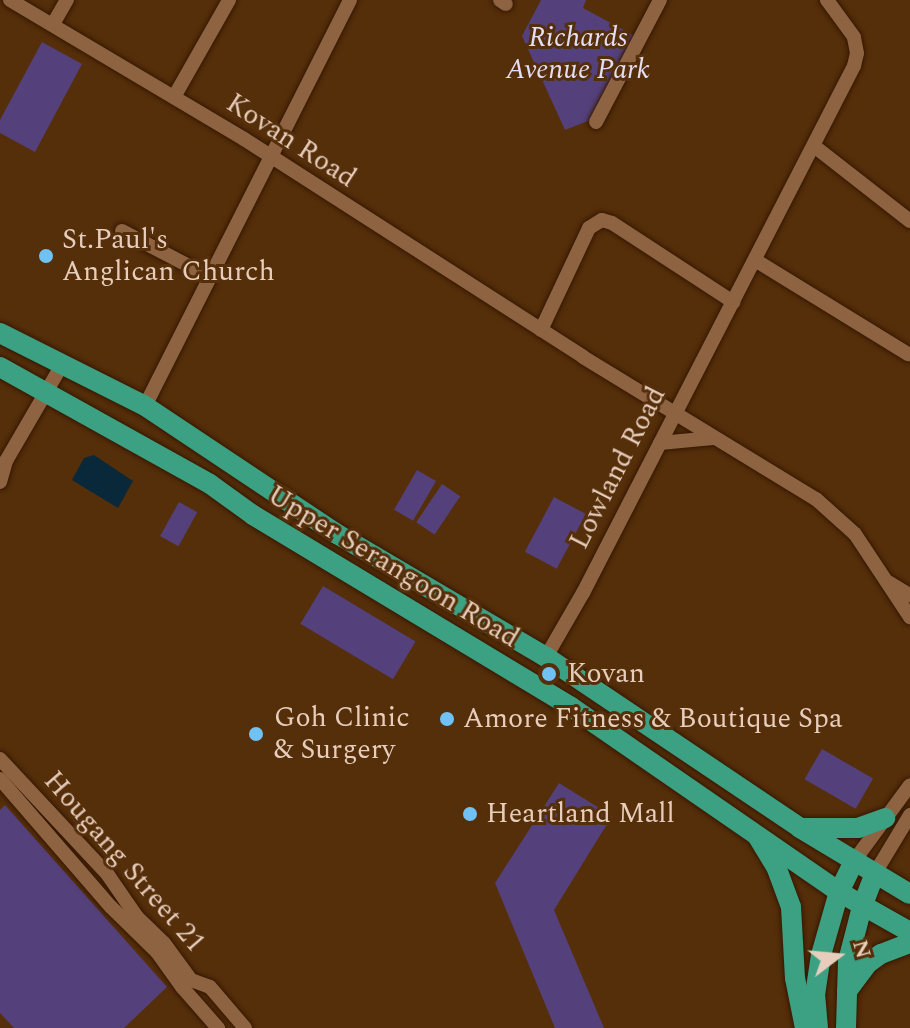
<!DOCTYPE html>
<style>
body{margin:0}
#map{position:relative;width:910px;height:1028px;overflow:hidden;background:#552e0a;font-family:Spectral,serif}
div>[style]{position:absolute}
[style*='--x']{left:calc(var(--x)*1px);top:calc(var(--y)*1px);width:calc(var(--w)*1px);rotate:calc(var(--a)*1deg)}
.green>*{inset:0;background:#54417b;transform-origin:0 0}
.water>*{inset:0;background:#09293b}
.roads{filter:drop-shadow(0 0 2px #351800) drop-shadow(0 0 2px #351800)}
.minor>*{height:14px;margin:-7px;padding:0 7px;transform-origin:7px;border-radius:7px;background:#8e6341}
.primary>*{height:20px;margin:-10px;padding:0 10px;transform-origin:10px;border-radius:10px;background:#3ca182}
.dots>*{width:22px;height:22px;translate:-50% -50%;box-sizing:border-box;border:4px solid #552e0a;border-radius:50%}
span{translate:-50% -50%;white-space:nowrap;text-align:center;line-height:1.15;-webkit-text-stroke:6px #552e0a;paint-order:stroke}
.park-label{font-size:28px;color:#e4def4;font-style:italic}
.street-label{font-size:28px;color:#e6cdbc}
.poi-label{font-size:28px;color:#e6cdbc}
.left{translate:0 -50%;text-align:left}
.north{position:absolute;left:798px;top:916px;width:80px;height:80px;-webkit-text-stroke:6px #552e0a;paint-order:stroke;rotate:74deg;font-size:22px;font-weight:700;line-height:32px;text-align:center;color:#e6cdbc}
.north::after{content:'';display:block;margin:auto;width:28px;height:36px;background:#e6cdbc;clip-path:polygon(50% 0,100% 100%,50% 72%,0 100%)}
</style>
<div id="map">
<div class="green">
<i style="clip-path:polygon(541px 0,586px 0,583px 8px,637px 37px,593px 119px,565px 130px,522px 36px)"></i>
<i style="clip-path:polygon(42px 42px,82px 64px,35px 152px,0 133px,0 120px)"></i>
<i style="left:417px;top:470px;width:22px;height:46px;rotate:30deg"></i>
<i style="left:442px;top:484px;width:22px;height:46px;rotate:34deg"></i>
<i style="left:554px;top:497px;width:36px;height:62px;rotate:28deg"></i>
<i style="left:179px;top:502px;width:21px;height:39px;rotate:29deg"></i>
<i style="left:323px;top:586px;width:108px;height:44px;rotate:31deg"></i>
<i style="left:822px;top:749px;width:59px;height:35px;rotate:30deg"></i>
<i style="clip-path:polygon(559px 783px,612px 816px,554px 910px,604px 1028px,555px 1028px,495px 883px)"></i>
<i style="clip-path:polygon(5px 805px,167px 987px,124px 1028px,14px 1028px,0 1013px,0 810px)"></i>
</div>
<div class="water">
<i style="clip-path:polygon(94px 455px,133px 481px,118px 508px,72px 480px,84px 458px)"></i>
</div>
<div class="roads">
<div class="minor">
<i style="--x:10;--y:0;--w:272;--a:30.7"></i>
<i style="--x:244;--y:139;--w:403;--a:32.7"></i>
<i style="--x:583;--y:357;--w:273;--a:31.4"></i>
<i style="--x:816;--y:499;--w:52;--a:41.9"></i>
<i style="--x:855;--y:534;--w:100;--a:56.5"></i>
<i style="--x:500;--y:0;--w:7;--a:34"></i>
<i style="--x:53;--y:24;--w:28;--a:-60"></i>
<i style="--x:174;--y:97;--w:112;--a:-60.4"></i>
<i style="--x:596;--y:122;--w:138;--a:-62.3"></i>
<i style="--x:814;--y:146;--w:122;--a:38"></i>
<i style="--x:122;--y:231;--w:99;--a:27.6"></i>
<i style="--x:755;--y:260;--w:180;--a:31.6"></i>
<i style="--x:541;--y:330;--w:113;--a:-64.8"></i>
<i style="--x:589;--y:228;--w:15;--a:-32"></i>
<i style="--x:602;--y:220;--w:10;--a:17"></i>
<i style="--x:612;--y:223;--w:145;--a:33.1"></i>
<i style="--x:145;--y:406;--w:455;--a:-63.2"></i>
<i style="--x:660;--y:443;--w:53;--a:-5.4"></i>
<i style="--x:0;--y:482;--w:22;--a:-74"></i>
<i style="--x:6;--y:461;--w:113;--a:-59.8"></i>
<i style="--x:888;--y:582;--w:26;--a:31"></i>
<i style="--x:546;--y:657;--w:74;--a:-60"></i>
<i style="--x:583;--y:593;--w:593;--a:-62.79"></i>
<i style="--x:854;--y:66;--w:13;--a:-77"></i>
<i style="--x:857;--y:53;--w:16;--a:-101"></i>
<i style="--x:854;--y:37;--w:46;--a:-126.1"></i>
<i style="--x:0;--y:759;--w:158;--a:47"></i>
<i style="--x:108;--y:875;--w:51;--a:55.4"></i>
<i style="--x:137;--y:917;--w:37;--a:44"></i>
<i style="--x:164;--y:943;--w:46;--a:53.9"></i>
<i style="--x:191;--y:980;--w:20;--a:20"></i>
<i style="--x:210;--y:987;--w:54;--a:49.5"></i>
<i style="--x:0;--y:779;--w:169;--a:49.1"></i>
<i style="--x:111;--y:907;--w:64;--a:44.4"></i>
<i style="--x:157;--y:952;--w:43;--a:54.5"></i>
<i style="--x:182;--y:987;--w:55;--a:48.7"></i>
<i style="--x:854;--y:861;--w:94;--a:-53.6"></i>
<i style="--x:875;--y:873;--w:68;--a:-58.9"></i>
</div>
<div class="primary">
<i style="--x:0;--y:333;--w:162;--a:26.7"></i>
<i style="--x:145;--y:406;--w:231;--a:33.7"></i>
<i style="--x:337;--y:534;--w:243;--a:30.5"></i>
<i style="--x:546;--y:657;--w:306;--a:33.9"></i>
<i style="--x:800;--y:828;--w:128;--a:31"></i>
<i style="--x:0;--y:367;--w:240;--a:29.1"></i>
<i style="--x:210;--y:484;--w:53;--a:35.8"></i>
<i style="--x:253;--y:515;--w:371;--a:31.1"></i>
<i style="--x:571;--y:707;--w:326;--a:34.6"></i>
<i style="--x:839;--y:892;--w:81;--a:29.4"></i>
<i style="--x:800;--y:828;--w:58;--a:0"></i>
<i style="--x:858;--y:828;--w:29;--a:-20"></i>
<i style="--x:758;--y:837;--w:37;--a:59"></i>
<i style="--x:777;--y:869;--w:40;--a:69.8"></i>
<i style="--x:791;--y:907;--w:71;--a:86.8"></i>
<i style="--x:795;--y:978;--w:51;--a:78.7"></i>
<i style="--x:847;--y:991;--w:34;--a:-53"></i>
<i style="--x:867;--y:964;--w:17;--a:-36"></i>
<i style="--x:881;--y:954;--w:31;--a:-21"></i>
<i style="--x:818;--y:1028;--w:33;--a:-95"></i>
<i style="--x:815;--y:995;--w:40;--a:-81.5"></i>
<i style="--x:821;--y:955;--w:66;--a:-74.1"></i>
<i style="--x:839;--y:892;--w:34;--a:-64"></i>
<i style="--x:846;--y:1028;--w:67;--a:-88.3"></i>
<i style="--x:848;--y:961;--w:56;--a:-75.5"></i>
<i style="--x:862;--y:907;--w:36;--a:-69"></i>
</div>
</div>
<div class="dots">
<i style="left:46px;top:256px;background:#70c2f4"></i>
<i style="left:549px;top:674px;background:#70c2f4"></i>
<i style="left:447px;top:719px;background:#70c2f4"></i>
<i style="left:256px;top:734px;background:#70c2f4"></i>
<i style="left:470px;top:814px;background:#70c2f4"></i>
</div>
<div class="park-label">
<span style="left:578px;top:54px">Richards<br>Avenue Park</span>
</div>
<div class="street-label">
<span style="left:291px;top:141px;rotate:33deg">Kovan Road</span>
<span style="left:618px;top:468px;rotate:-63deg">Lowland Road</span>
<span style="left:393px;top:567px;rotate:31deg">Upper Serangoon Road</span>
<span style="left:124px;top:862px;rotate:49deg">Hougang Street 21</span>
</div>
<div class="poi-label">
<span class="left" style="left:62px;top:256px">St.Paul's<br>Anglican Church</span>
<span class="left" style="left:567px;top:674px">Kovan</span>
<span class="left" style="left:274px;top:734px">Goh Clinic<br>&amp; Surgery</span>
<span class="left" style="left:463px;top:719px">Amore Fitness &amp; Boutique Spa</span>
<span class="left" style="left:486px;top:814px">Heartland Mall</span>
</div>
<div class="north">N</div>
</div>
